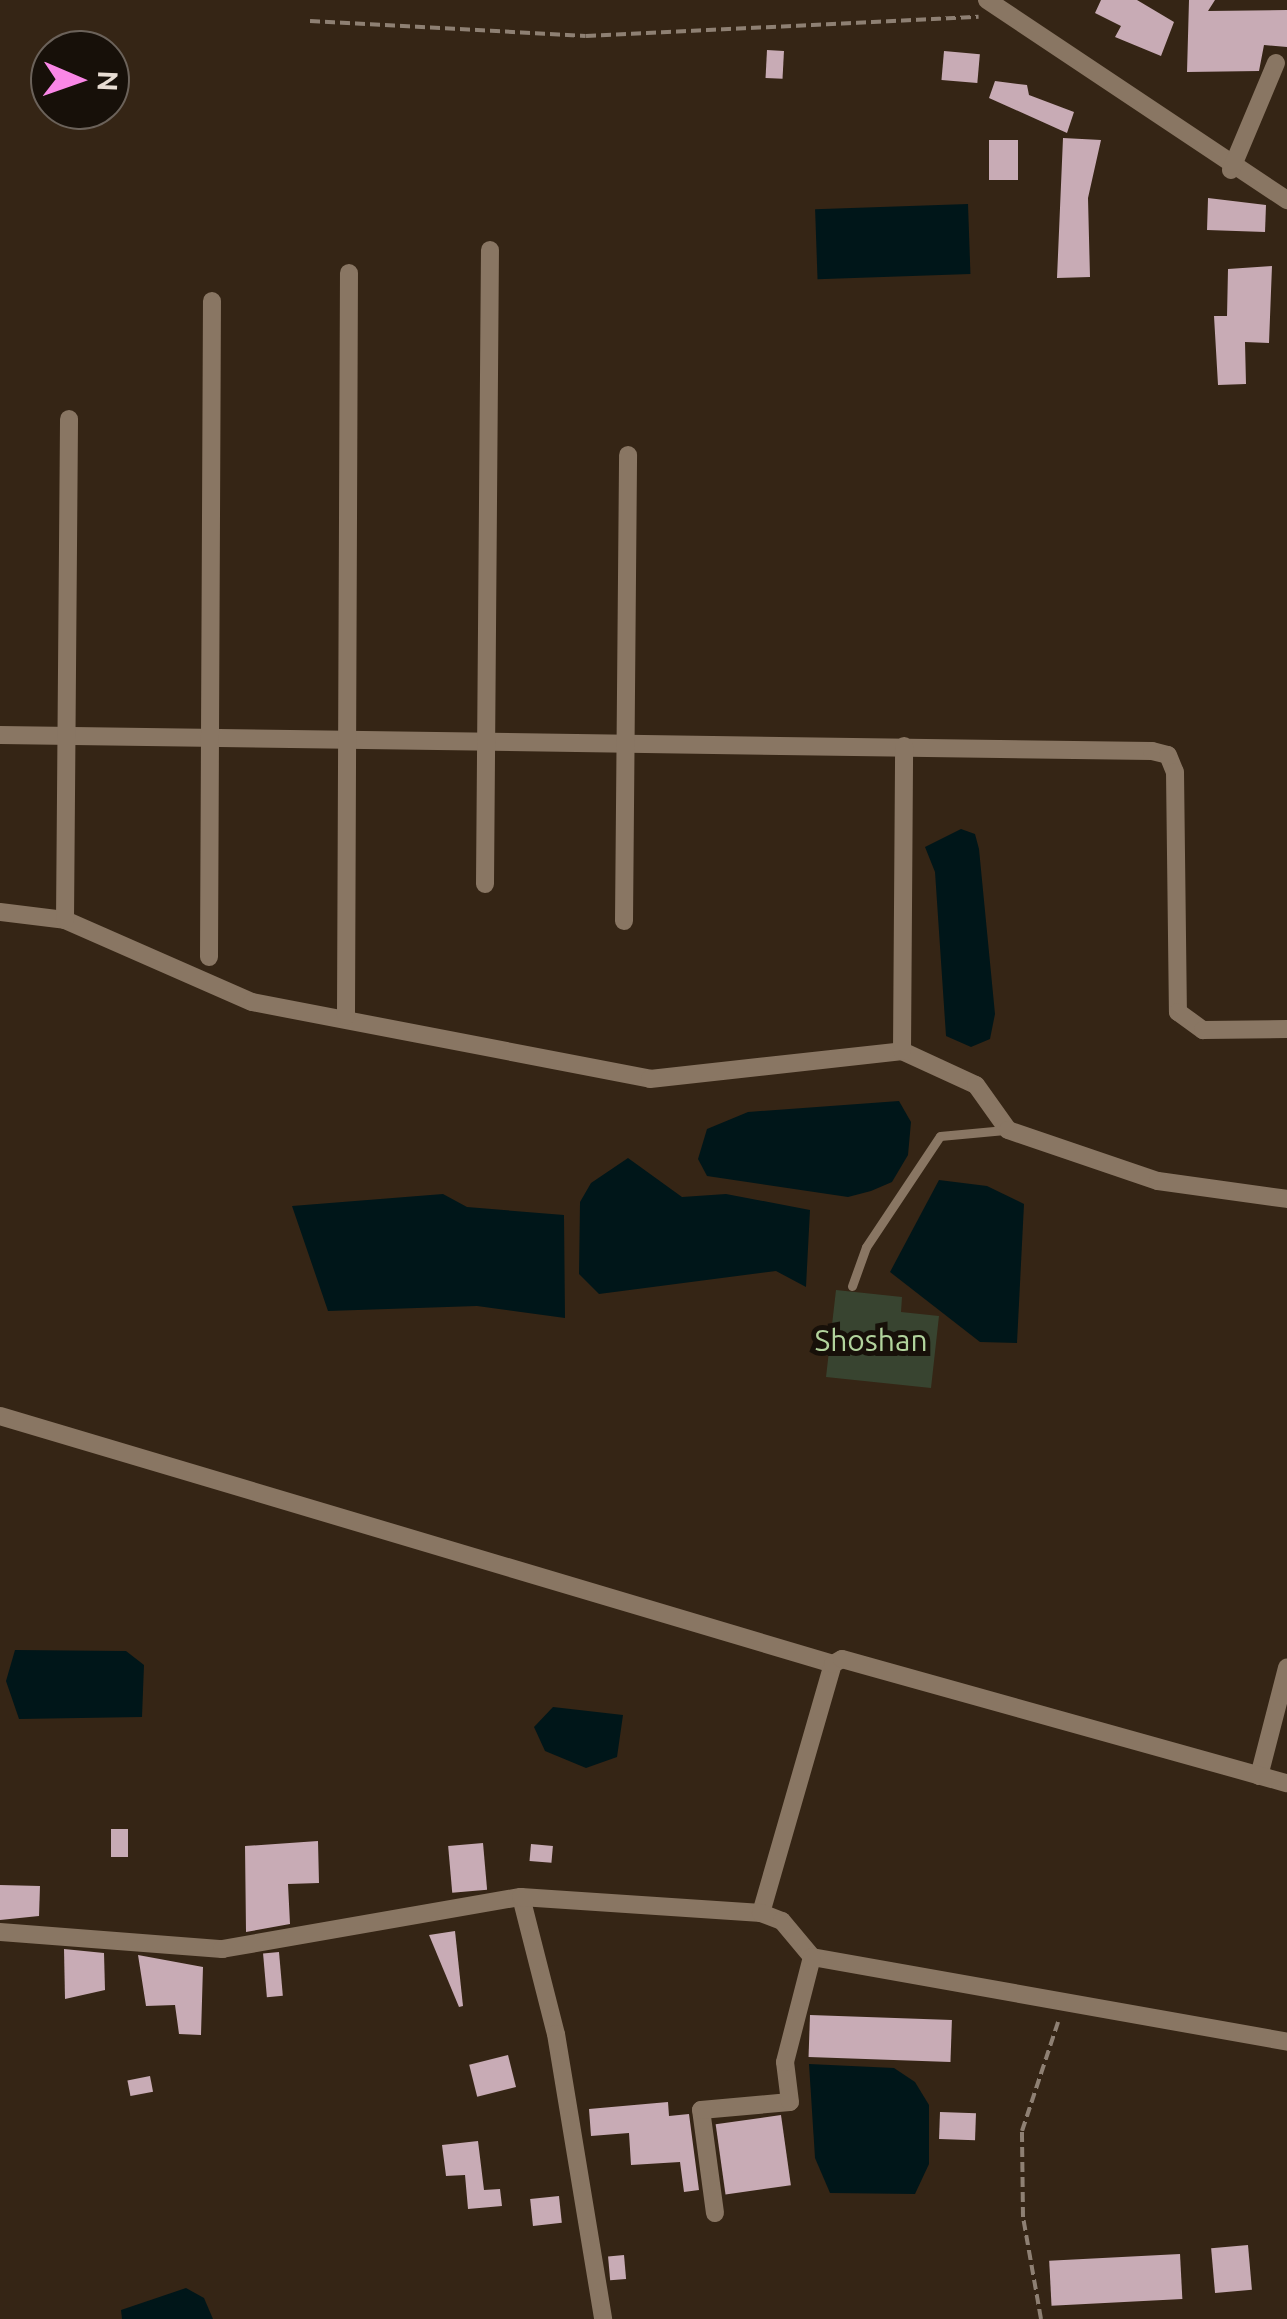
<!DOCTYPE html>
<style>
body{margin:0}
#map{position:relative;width:1287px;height:2319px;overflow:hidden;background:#352515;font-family:Ubuntu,sans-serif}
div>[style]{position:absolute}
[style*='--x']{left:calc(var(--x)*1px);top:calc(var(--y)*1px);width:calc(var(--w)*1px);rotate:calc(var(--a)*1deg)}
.green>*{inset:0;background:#384430}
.water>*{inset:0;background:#001619;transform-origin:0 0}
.building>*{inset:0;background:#c8abb5;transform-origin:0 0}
.path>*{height:4px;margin-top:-2px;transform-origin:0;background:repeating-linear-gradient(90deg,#8e8073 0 10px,transparent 0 15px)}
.lane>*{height:9px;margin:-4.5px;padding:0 4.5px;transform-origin:4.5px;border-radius:4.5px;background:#897663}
.street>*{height:18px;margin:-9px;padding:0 9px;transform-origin:9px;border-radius:9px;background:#897663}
span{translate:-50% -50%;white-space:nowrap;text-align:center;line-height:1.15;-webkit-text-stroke:10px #171009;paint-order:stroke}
.park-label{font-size:30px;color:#b2d49d}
.north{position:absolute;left:30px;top:30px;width:100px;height:100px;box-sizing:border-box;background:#171009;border:2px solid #6b625a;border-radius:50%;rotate:92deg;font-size:28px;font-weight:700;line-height:40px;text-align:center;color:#e8ddd3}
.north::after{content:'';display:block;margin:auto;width:35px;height:45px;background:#fa87e7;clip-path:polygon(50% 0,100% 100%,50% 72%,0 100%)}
</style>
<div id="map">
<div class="green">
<i style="clip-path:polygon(836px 1290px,902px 1297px,901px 1312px,939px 1316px,931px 1388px,826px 1377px)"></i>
</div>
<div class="water">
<i style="left:968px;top:204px;width:70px;height:153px;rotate:88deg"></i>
<i style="clip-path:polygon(961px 829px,975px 834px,979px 849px,995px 1014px,990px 1039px,971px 1047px,946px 1036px,935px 872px,925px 847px)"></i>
<i style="clip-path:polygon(899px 1101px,911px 1122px,908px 1155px,892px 1182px,871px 1191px,848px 1197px,707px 1176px,698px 1159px,707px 1129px,748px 1112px)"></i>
<i style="clip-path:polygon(628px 1158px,682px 1197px,726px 1194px,810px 1210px,806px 1287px,776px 1271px,599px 1294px,579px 1274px,580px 1202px,591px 1183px)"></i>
<i style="clip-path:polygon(939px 1180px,987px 1186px,1024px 1204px,1017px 1343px,980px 1342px,890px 1272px)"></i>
<i style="clip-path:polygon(443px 1194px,467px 1207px,564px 1215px,565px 1318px,477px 1306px,328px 1311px,292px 1206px)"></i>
<i style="clip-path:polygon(15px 1650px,126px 1651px,144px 1665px,142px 1717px,19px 1719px,6px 1681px)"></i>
<i style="clip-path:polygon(553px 1707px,623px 1715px,617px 1757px,586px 1768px,545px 1751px,534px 1727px)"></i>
<i style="clip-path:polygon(809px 2064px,894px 2068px,915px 2082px,929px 2105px,929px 2164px,915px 2194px,830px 2193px,815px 2158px)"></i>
<i style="clip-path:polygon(186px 2288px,204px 2298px,213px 2319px,122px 2319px,121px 2310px)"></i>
</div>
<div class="building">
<i style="clip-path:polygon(1101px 0,1137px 0,1174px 22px,1161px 56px,1115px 37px,1121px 26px,1095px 13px)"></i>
<i style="clip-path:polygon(1189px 0,1215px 0,1208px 11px,1287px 10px,1287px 47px,1264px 45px,1259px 71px,1187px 72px)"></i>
<i style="left:767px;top:50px;width:17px;height:28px;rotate:3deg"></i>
<i style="left:944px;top:51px;width:36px;height:29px;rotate:5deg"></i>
<i style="clip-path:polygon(995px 81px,1027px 85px,1029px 95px,1074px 112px,1067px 133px,989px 98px)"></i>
<i style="clip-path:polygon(1063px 138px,1101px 140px,1088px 198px,1090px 277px,1057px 278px)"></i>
<i style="left:989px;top:140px;width:29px;height:40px"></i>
<i style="clip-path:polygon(1208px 198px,1266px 205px,1265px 232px,1207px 230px)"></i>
<i style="clip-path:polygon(1272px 266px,1269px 343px,1245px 342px,1246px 384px,1218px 385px,1214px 316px,1227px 316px,1228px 269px)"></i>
<i style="left:111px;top:1829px;width:17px;height:28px"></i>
<i style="clip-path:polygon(318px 1841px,319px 1883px,288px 1884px,290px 1924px,246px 1932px,245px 1846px)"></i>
<i style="left:483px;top:1843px;width:47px;height:35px;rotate:85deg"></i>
<i style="left:531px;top:1844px;width:22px;height:17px;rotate:5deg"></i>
<i style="clip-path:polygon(0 1885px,40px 1886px,39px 1916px,0 1920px)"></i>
<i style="clip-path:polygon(455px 1931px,463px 2006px,459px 2007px,429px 1935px)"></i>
<i style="clip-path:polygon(64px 1949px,104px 1953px,105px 1990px,65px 1999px)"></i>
<i style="left:279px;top:1952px;width:44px;height:16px;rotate:85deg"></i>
<i style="clip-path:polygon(138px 1955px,203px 1967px,201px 2035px,179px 2034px,175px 2005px,146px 2006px)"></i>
<i style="left:810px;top:2015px;width:142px;height:42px;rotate:2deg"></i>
<i style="left:508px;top:2055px;width:33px;height:40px;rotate:76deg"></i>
<i style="left:150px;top:2076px;width:16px;height:23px;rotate:79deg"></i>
<i style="clip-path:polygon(668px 2102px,669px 2116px,689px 2114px,699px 2190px,684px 2192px,680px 2162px,631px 2165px,629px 2133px,591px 2136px,589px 2109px)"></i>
<i style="left:940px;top:2112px;width:36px;height:27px;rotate:2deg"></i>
<i style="left:781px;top:2115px;width:71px;height:66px;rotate:82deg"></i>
<i style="clip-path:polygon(478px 2141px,484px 2190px,500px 2189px,502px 2206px,468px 2209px,465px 2175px,446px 2176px,442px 2145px)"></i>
<i style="left:559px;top:2196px;width:27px;height:29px;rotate:84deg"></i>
<i style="left:1248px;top:2245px;width:45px;height:37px;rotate:85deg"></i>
<i style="left:1180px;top:2254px;width:45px;height:131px;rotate:87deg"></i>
<i style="left:624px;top:2255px;width:24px;height:16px;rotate:85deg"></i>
</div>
<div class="path">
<i style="--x:310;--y:21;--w:276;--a:3.1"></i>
<i style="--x:586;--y:36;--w:393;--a:-2.8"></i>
<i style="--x:1041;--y:2319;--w:104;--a:-100"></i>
<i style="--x:1023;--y:2217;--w:86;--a:-90.7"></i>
<i style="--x:1022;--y:2131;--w:115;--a:-71.7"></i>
</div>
<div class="lane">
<i style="--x:852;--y:1286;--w:41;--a:-70.3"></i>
<i style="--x:866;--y:1247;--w:133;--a:-56.3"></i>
<i style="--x:940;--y:1136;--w:65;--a:-5.3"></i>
</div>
<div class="street">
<i style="--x:987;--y:0;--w:361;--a:33.7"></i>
<i style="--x:1231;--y:170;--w:116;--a:-67.2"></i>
<i style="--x:0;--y:735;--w:1152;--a:0.8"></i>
<i style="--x:1152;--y:751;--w:16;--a:14"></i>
<i style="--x:1168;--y:755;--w:18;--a:68"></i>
<i style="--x:1175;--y:772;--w:240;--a:89.3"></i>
<i style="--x:1178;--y:1012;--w:31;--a:36"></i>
<i style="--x:1203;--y:1030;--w:84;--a:-0.7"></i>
<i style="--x:485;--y:884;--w:634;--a:-89.55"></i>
<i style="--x:0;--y:912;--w:65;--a:7"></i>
<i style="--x:65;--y:920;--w:204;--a:23.7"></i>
<i style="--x:252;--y:1002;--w:405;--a:10.9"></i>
<i style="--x:650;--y:1079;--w:254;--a:-6.3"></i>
<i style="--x:902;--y:1051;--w:81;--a:24.7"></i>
<i style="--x:976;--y:1085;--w:55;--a:54.6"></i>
<i style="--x:1008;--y:1130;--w:158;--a:18.8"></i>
<i style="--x:1158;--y:1181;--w:130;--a:7.9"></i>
<i style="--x:65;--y:920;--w:501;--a:-89.54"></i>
<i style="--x:624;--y:921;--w:466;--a:-89.5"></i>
<i style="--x:209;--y:957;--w:656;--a:-89.74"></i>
<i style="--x:346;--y:1016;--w:743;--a:-89.77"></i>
<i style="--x:902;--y:1051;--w:305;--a:-89.6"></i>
<i style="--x:0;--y:1416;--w:869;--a:16.58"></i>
<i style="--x:1259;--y:1776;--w:112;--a:-75.5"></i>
<i style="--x:521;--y:1897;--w:141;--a:75.7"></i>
<i style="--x:556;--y:2034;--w:289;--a:80.6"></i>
<i style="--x:761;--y:1913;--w:259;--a:-73.9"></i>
<i style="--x:833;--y:1664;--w:10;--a:-29"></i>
<i style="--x:842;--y:1659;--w:462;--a:15.6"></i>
<i style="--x:0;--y:1932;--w:223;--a:4.4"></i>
<i style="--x:222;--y:1949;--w:303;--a:-9.9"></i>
<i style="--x:521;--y:1897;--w:241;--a:3.8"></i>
<i style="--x:761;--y:1913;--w:22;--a:21"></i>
<i style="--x:782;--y:1921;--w:47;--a:50.2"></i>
<i style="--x:812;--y:1957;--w:483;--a:10.1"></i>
<i style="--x:715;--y:2213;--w:104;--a:-97.7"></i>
<i style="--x:701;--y:2110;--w:89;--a:-5.1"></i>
<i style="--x:790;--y:2102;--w:40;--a:-97.1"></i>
<i style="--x:785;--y:2062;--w:108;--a:-75.6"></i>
</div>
<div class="park-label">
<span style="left:871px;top:1340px">Shoshan</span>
</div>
<div class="north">N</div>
</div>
